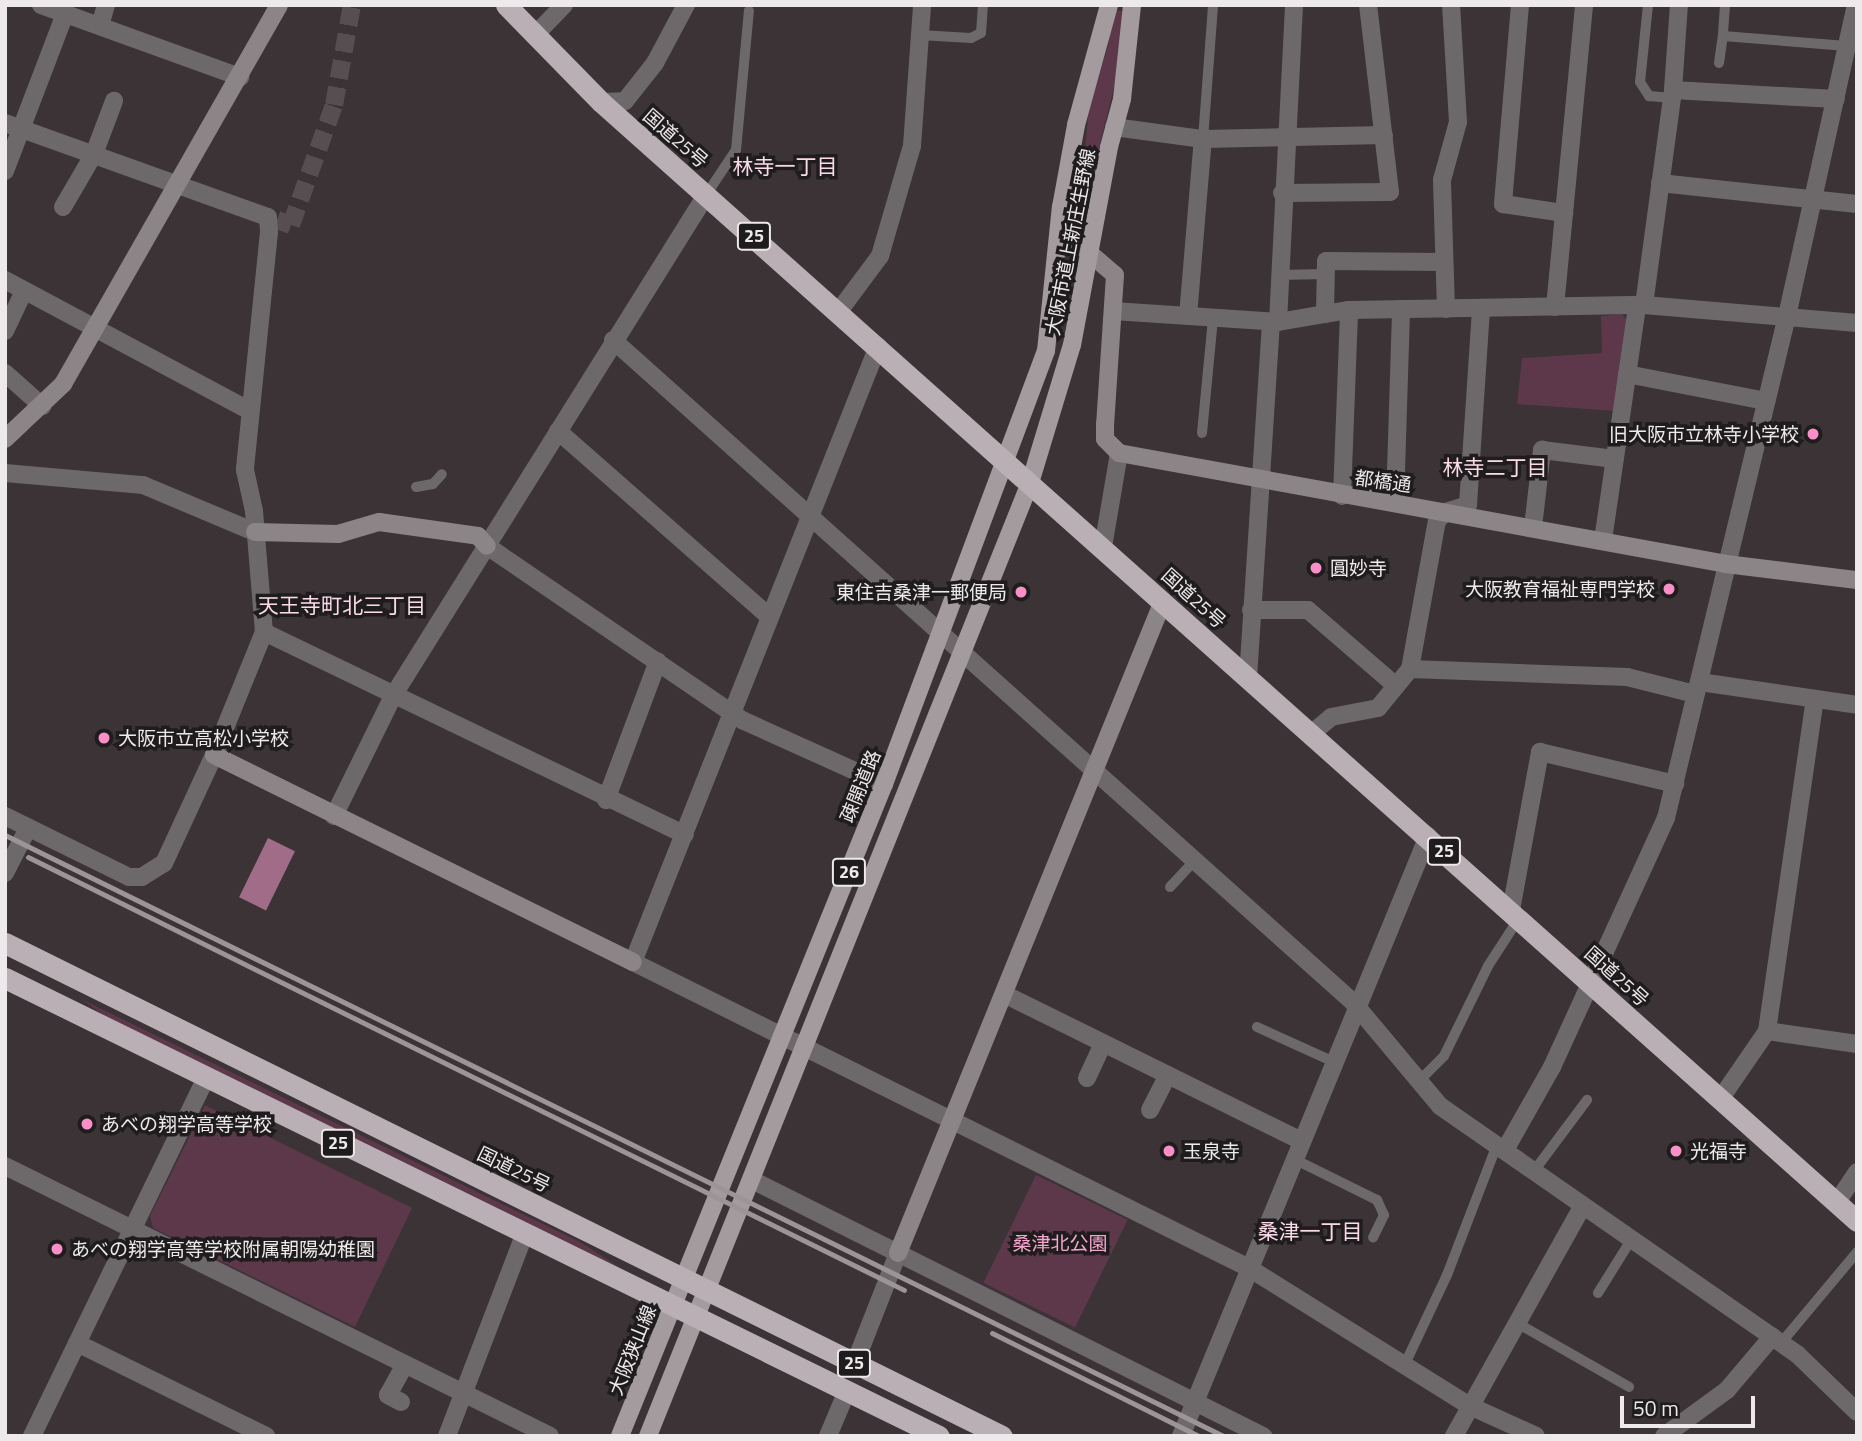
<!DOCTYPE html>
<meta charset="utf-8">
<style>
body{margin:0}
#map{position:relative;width:1862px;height:1441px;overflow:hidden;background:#3b3336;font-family:"Titillium Web","Noto Sans JP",sans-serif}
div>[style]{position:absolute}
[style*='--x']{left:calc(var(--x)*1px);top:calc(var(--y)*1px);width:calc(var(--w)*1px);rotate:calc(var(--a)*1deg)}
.green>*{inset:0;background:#5d384b;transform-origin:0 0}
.water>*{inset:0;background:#a16c87;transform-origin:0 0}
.street-tunnel>*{height:18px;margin-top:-9px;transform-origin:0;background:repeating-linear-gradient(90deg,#564e51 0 18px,transparent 0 27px)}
.lane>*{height:10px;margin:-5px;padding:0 5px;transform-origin:5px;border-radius:5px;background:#6d696b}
.street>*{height:18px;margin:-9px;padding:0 9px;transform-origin:9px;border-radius:9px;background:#6d696b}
.secondary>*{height:18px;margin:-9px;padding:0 9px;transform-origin:9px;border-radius:9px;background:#8c8588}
.primary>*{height:18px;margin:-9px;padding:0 9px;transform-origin:9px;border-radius:9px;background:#a49b9f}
.highway>*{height:21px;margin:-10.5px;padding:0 10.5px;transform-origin:10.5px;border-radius:10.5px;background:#b9afb4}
.rail>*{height:5px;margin:-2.5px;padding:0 2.5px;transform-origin:2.5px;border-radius:2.5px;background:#9b9597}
.dots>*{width:19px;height:19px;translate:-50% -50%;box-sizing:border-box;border:4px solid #1f1c1d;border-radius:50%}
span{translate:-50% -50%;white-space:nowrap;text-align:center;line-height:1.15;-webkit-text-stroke:7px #1f1c1d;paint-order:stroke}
.shield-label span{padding:2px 5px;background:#1f1c1d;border:2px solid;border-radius:5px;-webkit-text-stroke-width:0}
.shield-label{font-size:18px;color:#eee9eb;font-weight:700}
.street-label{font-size:19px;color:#eee9eb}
.poi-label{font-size:19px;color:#eee9eb}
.right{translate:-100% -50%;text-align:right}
.left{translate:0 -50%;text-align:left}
.park-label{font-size:19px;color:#f6a5ce}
.neighbourhood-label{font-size:21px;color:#fadae9}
.frame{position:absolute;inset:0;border:7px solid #eee9eb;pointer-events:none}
.scale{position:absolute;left:1620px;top:1396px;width:135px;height:32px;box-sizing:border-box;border:4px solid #eee9eb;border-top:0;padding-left:9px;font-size:21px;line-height:24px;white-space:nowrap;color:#eee9eb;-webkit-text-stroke:5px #1f1c1d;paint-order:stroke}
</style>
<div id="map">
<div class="green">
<i style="clip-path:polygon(1112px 10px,1123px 11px,1115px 83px,1084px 209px,1079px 209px,1089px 108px,1108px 46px)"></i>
<i style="clip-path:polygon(1622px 314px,1628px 322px,1616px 411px,1517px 404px,1522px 358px,1602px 353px,1601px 316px)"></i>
<i style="clip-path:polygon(81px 999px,580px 1242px,622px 1269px,105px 1016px)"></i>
<i style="clip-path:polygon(205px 1105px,412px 1208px,355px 1327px,153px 1228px,150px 1216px)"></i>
<i style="left:1036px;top:1175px;width:102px;height:120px;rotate:26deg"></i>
</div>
<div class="water">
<i style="left:268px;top:838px;width:30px;height:66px;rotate:26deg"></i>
</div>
<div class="street-tunnel">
<i style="--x:277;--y:220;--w:15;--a:20"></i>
<i style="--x:291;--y:225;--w:127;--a:-70.3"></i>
<i style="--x:334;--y:105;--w:102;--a:-79.8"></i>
</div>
<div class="lane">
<i style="--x:1648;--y:5;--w:77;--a:95.9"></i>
<i style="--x:1640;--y:82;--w:17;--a:57"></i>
<i style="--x:1649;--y:96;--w:23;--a:5"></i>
<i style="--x:1725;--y:5;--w:31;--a:94"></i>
<i style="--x:1723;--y:36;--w:124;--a:4.6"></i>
<i style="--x:920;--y:35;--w:51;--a:3.4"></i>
<i style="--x:971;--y:38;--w:11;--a:-27"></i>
<i style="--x:981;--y:33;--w:28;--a:-86"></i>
<i style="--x:1719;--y:63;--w:27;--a:-82"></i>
<i style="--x:1203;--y:139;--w:134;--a:-85.7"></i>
<i style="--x:706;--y:195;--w:54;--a:-56.3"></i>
<i style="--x:736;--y:150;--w:140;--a:-84.7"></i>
<i style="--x:1279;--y:275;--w:47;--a:-1.2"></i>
<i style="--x:1202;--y:433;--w:115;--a:-84.5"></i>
<i style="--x:416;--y:487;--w:17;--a:-10"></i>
<i style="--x:433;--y:484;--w:13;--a:-48"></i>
<i style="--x:1170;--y:887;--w:35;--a:-47"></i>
<i style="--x:1257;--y:1027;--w:85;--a:24.4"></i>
<i style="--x:1420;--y:1080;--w:34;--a:-45"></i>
<i style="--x:1444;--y:1056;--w:100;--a:-63.9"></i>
<i style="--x:1488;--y:966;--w:57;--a:-57.1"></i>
<i style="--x:1294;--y:1159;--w:93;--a:26.3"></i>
<i style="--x:1377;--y:1200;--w:17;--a:65"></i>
<i style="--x:1384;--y:1215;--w:25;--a:116"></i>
<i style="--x:1534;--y:1171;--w:89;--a:-53.3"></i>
<i style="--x:1598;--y:1293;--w:62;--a:-58.1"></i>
<i style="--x:1517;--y:1323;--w:129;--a:29.7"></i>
<i style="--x:1781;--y:1343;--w:119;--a:-50.1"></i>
<i style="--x:1404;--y:1366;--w:101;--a:-64.7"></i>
<i style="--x:1447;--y:1275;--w:139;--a:-69"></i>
</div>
<div class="street">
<i style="--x:41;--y:5;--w:212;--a:19.9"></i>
<i style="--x:1520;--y:5;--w:200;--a:94.9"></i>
<i style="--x:1503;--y:204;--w:62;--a:8.4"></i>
<i style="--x:100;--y:26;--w:22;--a:-74"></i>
<i style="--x:535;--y:35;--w:42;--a:-46"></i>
<i style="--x:1673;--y:90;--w:163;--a:3.2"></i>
<i style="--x:601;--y:102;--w:24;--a:-2"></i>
<i style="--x:625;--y:101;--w:48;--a:-51.7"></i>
<i style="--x:655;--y:63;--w:66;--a:-61.9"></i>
<i style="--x:5;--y:123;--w:279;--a:19.7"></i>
<i style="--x:268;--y:217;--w:15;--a:86"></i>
<i style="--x:269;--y:232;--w:239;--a:95.8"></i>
<i style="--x:245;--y:470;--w:42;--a:77.6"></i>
<i style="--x:254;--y:511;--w:121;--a:85.3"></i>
<i style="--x:264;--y:632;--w:133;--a:112.1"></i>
<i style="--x:214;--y:755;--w:119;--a:114.8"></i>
<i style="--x:164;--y:863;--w:26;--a:148"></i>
<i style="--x:142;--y:877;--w:13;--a:180"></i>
<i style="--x:129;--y:877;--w:138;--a:-153.8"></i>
<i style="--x:1114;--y:127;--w:90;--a:7.7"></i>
<i style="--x:1203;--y:139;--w:181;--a:-1.3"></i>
<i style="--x:5;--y:171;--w:168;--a:-69.1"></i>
<i style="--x:1660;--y:183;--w:198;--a:6.1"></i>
<i style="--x:1282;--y:193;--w:108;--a:-0.5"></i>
<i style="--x:1390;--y:192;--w:188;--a:-96.7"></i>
<i style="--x:63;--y:207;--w:61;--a:-59.7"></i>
<i style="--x:94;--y:154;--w:57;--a:-69.3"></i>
<i style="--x:5;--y:280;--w:278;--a:28.1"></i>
<i style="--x:1644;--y:305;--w:217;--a:-82.3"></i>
<i style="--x:1673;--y:90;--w:85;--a:-86"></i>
<i style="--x:1555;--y:307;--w:303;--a:-84.5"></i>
<i style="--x:1446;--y:309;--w:129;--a:-91.8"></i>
<i style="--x:1442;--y:180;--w:60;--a:-74.6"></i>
<i style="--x:1458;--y:122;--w:117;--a:-93.4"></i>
<i style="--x:839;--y:311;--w:69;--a:-53.3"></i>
<i style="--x:880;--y:256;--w:115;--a:-73.8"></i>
<i style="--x:912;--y:146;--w:141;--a:-85.9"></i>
<i style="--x:1113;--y:311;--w:165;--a:3.8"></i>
<i style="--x:1278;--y:322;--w:72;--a:-9.6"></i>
<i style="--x:1349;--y:310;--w:295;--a:-1"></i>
<i style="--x:1644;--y:305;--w:214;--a:4.8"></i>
<i style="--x:1325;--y:314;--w:53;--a:-88.9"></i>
<i style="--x:1326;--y:261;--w:118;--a:0.5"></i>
<i style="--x:1188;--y:316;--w:178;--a:-85.2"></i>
<i style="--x:1278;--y:322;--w:317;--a:-87.1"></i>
<i style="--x:5;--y:331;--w:44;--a:-64.6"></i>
<i style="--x:613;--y:340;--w:993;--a:41.82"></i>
<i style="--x:1353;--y:1002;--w:136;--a:50.1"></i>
<i style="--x:1440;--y:1106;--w:435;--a:34.8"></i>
<i style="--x:1797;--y:1354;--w:83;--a:44"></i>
<i style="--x:878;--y:346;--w:663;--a:111.69"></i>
<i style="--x:633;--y:962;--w:688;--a:26.42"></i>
<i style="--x:1249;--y:1268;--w:261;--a:32"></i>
<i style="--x:1470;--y:1406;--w:72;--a:24.4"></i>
<i style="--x:5;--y:373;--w:50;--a:41.7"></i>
<i style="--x:1627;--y:374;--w:142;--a:11"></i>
<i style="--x:558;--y:431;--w:282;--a:41.3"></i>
<i style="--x:5;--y:473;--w:139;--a:5"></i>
<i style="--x:143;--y:485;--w:121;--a:22.8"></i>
<i style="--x:1342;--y:496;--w:186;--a:-87.8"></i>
<i style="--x:1395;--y:503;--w:194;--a:-88.2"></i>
<i style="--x:1533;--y:527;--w:78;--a:-83.3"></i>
<i style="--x:1542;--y:450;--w:73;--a:7.1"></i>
<i style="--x:1603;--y:540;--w:235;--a:-81.7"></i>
<i style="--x:487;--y:546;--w:309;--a:34.3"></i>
<i style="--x:742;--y:720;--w:156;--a:24.3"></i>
<i style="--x:1103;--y:547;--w:95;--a:-80.3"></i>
<i style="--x:1251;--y:610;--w:57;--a:0"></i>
<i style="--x:1308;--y:610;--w:116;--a:40.8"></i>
<i style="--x:264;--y:632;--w:467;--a:25.7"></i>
<i style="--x:1410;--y:669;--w:217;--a:2.1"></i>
<i style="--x:1627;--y:677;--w:70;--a:14"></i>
<i style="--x:1248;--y:678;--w:357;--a:-86.3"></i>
<i style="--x:1700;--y:682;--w:159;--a:8.3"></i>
<i style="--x:1311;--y:734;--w:26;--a:-40"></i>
<i style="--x:1331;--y:717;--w:48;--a:-10.8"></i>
<i style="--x:1378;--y:708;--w:50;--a:-50.6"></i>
<i style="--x:1410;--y:669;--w:150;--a:-79.7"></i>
<i style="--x:1437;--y:521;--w:12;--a:-48"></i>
<i style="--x:1445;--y:512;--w:24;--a:-17"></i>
<i style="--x:1468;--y:505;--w:197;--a:-86.2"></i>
<i style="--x:606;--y:800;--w:148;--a:-69.5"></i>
<i style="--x:334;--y:816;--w:134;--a:-63.8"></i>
<i style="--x:393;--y:696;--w:591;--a:-58"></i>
<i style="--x:5;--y:873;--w:51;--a:-62.9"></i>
<i style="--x:1511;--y:910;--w:161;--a:-79.6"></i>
<i style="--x:1540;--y:752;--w:139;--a:13.3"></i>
<i style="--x:1004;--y:994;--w:331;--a:26.3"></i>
<i style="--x:1767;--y:1031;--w:91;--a:8.2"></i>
<i style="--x:1087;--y:1078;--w:38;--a:-65"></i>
<i style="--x:1721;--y:1098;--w:81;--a:-55.5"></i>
<i style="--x:1767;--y:1031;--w:335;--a:-81.8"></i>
<i style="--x:1150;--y:1110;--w:39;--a:-63"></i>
<i style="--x:1505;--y:1150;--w:95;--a:-60.5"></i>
<i style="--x:1552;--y:1067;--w:274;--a:-65.4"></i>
<i style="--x:1666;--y:818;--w:516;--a:-76.45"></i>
<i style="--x:1787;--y:316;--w:319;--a:-77.5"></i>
<i style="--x:5;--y:1166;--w:608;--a:26.35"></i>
<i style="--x:752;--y:1180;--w:572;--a:26.61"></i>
<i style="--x:1837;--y:1202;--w:36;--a:-56"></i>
<i style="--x:77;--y:1343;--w:211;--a:26.2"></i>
<i style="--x:855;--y:1363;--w:118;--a:-68.6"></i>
<i style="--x:401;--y:1402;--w:15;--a:-152"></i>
<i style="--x:388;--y:1395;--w:33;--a:-61"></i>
<i style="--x:32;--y:1436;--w:398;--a:-64.1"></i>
<i style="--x:447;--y:1436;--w:215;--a:-69"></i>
<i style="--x:828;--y:1436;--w:49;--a:-67.1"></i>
<i style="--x:1181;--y:1436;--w:649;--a:-67.62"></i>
<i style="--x:1454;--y:1436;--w:262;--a:-60.8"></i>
<i style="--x:1664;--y:1436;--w:78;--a:-36.1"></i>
<i style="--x:1727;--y:1390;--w:70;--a:-49.7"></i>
</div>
<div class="secondary">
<i style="--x:1060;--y:228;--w:72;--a:40.5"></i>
<i style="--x:1115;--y:275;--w:149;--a:93.8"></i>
<i style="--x:1105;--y:424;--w:15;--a:90"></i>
<i style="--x:1105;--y:439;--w:20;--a:45"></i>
<i style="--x:1119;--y:453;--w:617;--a:10.36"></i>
<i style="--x:1726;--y:564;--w:132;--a:7"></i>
<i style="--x:5;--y:439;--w:80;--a:-43.5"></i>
<i style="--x:63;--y:384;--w:436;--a:-60.3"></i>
<i style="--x:255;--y:532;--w:83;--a:1.4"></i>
<i style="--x:338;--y:534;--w:43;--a:-16.3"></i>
<i style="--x:379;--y:522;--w:100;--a:8"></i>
<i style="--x:478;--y:536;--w:13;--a:48"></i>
<i style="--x:214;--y:755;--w:467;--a:26.3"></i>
<i style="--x:898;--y:1253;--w:704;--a:-67.88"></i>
</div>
<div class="primary">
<i style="--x:620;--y:1436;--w:703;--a:-67.96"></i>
<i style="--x:884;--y:784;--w:462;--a:-69.5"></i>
<i style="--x:1046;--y:351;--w:145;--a:-84.1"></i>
<i style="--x:1061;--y:207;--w:83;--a:-79.6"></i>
<i style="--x:1076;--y:125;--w:124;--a:-74.6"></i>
<i style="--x:648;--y:1436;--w:1027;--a:-68.16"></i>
<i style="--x:1030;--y:483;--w:144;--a:-73.1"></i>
<i style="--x:1072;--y:345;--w:201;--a:-79.4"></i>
<i style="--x:1109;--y:147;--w:50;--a:-74.8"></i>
<i style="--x:1122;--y:99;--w:95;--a:-83.9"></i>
</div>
<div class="highway">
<i style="--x:506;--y:5;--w:136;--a:45.6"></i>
<i style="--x:601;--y:102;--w:1682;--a:41.7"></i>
<i style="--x:5;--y:943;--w:1112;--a:26.31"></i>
<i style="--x:5;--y:978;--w:1040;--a:26.12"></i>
</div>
<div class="rail">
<i style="--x:5;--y:835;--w:1358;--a:26.26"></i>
<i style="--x:28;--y:857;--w:977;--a:26.3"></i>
<i style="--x:992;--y:1333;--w:231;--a:26.5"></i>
</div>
<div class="dots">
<i style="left:1813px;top:434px;background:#fa8fc7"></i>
<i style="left:1316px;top:568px;background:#fa8fc7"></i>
<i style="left:1669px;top:589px;background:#fa8fc7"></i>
<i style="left:1021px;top:592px;background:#fa8fc7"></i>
<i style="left:104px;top:738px;background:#fa8fc7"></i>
<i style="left:87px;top:1124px;background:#fa8fc7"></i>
<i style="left:1169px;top:1151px;background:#fa8fc7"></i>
<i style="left:1676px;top:1151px;background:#fa8fc7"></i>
<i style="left:57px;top:1249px;background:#fa8fc7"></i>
</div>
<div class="shield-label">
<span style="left:754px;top:236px">25</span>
<span style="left:1444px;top:851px">25</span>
<span style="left:849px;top:872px">26</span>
<span style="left:338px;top:1143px">25</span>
<span style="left:854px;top:1363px">25</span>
</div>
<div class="street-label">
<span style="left:676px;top:138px;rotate:41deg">国道25号</span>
<span style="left:1070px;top:242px;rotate:-79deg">大阪市道上新庄生野線</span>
<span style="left:1383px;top:481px;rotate:8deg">都橋通</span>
<span style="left:1194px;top:598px;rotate:42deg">国道25号</span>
<span style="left:860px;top:786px;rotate:-68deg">疎開道路</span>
<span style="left:1617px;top:976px;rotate:42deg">国道25号</span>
<span style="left:514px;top:1169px;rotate:26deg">国道25号</span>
<span style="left:632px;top:1350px;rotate:-68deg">大阪狭山線</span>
</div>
<div class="poi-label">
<span class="right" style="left:1799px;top:434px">旧大阪市立林寺小学校</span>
<span class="left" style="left:1330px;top:568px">圓妙寺</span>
<span class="right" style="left:1655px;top:589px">大阪教育福祉専門学校</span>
<span class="right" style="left:1007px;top:592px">東住吉桑津一郵便局</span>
<span class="left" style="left:118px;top:738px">大阪市立高松小学校</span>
<span class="left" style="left:101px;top:1124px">あべの翔学高等学校</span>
<span class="left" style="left:1183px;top:1151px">玉泉寺</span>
<span class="left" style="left:1690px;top:1151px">光福寺</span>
<span class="left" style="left:71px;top:1249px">あべの翔学高等学校附属朝陽幼稚園</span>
</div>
<div class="park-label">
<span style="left:1060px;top:1243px">桑津北公園</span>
</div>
<div class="neighbourhood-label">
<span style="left:785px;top:166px">林寺一丁目</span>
<span style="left:1495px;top:467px">林寺二丁目</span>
<span style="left:342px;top:605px">天王寺町北三丁目</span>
<span style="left:1310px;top:1231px">桑津一丁目</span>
</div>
<div class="frame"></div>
<div class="scale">50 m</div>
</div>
